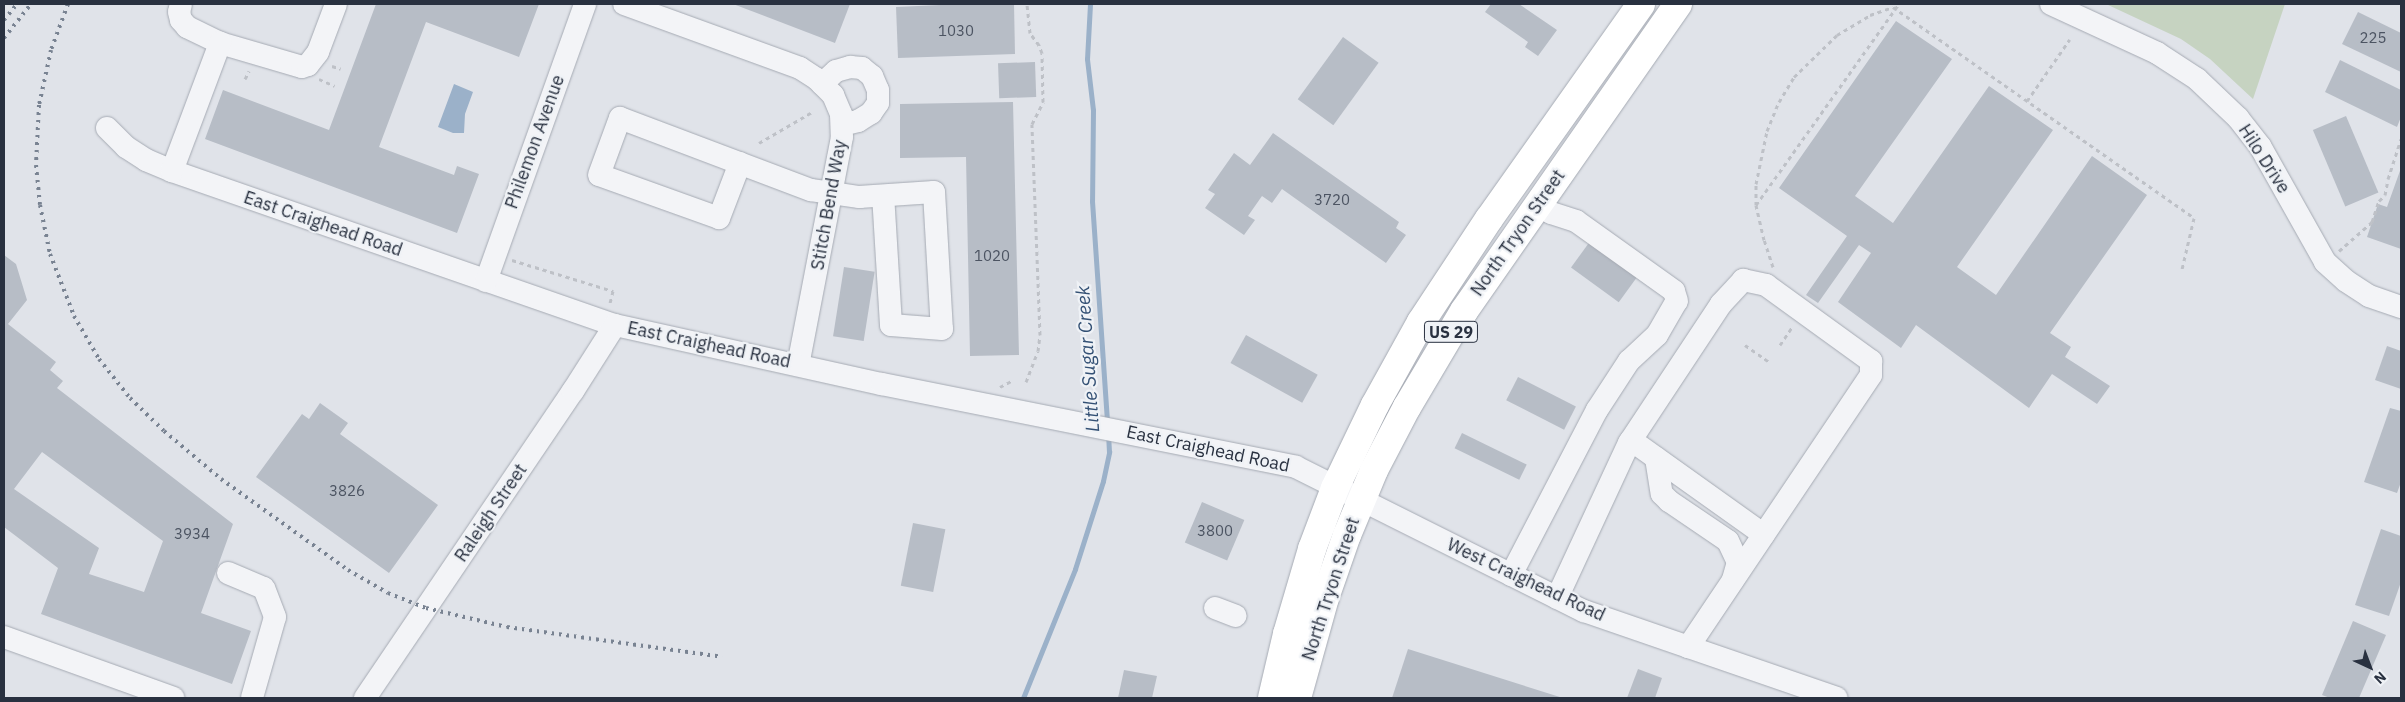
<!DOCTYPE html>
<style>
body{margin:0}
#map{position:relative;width:2405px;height:702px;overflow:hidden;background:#e0e3e9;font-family:"IBM Plex Sans",sans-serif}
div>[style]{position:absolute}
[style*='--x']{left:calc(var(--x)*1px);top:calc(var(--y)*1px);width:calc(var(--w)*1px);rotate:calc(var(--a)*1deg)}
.green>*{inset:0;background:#c6d3c1}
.water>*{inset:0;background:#9bb1c9}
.stream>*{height:5px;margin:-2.5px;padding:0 2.5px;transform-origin:2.5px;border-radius:2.5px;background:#9bb1c9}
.building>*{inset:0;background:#b7bdc6;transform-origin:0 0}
.path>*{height:3px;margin-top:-1.5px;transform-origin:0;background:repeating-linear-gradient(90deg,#bec1c7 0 4px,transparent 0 8px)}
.roads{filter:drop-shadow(0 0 1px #a5aab3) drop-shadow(0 0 1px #a5aab3)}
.minor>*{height:22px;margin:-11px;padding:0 11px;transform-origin:11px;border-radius:11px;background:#f3f4f7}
.major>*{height:28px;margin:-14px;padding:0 14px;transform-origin:14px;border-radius:14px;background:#fff}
.rail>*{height:4px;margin-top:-2px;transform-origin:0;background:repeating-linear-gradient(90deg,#798392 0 2.5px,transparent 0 7.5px)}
span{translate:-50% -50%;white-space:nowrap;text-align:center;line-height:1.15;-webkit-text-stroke:4.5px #eff2f6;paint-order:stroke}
.number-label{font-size:15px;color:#4c5462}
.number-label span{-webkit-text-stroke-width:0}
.shield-label span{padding:1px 4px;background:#eff2f6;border:1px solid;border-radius:4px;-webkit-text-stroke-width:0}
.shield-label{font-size:16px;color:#293140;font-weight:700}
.street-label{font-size:18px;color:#293140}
.water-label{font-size:19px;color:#335074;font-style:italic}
.frame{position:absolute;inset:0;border:5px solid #293140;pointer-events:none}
.north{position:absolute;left:2345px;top:642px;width:50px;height:50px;-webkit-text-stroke:4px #eff2f6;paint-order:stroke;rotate:137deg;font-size:14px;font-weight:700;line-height:20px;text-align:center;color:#293140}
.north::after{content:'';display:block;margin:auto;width:18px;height:22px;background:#293140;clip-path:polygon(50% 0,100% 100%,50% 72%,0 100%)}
</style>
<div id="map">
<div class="green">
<i style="clip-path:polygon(2106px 4px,2285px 4px,2253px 99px,2210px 59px,2181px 39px)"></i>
</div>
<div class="water">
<i style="clip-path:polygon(454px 84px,473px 92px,465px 114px,464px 133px,453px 133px,438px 127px)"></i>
</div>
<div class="stream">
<i style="--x:1090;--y:4;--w:55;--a:93.1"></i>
<i style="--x:1087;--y:59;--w:51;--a:83.3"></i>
<i style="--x:1093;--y:110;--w:91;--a:90.6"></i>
<i style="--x:1092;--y:201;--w:223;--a:86.1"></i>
<i style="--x:1023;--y:698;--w:139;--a:-68"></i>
<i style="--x:1075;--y:569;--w:92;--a:-72.3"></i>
<i style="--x:1103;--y:481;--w:30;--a:-78"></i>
<i style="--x:1109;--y:452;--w:18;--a:-93"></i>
</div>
<div class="building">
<i style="clip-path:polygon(376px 4px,539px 4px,519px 57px,426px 22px,379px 147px,454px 175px,457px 166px,479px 174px,457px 233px,205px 139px,223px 90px,329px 130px)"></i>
<i style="clip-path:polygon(733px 4px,850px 4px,835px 43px)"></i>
<i style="clip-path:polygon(962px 4px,1014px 4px,1015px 54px,898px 58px,896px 7px)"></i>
<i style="clip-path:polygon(1491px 4px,1519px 4px,1557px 30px,1538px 56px,1525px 47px,1528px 42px,1485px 12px)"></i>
<i style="clip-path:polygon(2358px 12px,2401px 33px,2401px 72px,2342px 44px)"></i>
<i style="clip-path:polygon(1896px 21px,1952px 59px,1855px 196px,1893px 223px,1989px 86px,2053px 130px,1957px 267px,1996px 295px,2092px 156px,2147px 195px,2050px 333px,2071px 347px,2065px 357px,2110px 386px,2097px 404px,2052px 374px,2029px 408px,1916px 325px,1901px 348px,1838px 302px,1871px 253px,1859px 245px,1818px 303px,1806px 295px,1847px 236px,1779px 188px)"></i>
<i style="left:1343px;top:37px;width:44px;height:77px;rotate:36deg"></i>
<i style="clip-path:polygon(2340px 60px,2401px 90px,2401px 117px,2397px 127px,2325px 92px)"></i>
<i style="left:1035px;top:62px;width:35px;height:37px;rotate:88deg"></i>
<i style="clip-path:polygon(1013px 102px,1019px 355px,970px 356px,966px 157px,900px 158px,900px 104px)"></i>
<i style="left:2346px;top:116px;width:83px;height:36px;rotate:67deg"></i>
<i style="clip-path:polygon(1273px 133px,1399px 222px,1396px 228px,1406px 235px,1386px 263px,1282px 189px,1272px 203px,1262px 196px,1248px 216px,1255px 220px,1244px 235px,1205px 208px,1215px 194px,1208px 190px,1234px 153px,1250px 165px)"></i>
<i style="clip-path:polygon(2401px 168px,2401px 249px,2367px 237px,2378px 204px,2387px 207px)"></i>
<i style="left:1591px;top:240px;width:59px;height:34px;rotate:36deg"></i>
<i style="clip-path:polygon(evenodd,4px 255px,16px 264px,27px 300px,8px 324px,56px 362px,50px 370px,63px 381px,57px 388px,233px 524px,201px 613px,251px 631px,232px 684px,41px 614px,58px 568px,4px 527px,4px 255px,42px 452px,163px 541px,144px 592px,89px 574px,99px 548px,14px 489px,42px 452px)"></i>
<i style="left:844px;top:267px;width:31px;height:70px;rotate:9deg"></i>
<i style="left:1246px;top:335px;width:82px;height:32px;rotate:29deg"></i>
<i style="clip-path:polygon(2387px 346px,2401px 351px,2401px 389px,2375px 380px)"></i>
<i style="left:1518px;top:377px;width:65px;height:26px;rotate:27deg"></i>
<i style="clip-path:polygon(320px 403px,348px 423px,340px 434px,438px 505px,389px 573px,256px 477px,302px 414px,309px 419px)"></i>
<i style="clip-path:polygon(2390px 408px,2401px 411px,2401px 482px,2397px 493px,2364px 482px)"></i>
<i style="left:1462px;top:433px;width:72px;height:17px;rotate:26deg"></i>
<i style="left:1202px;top:502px;width:46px;height:44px;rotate:23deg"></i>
<i style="left:913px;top:523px;width:33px;height:64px;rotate:11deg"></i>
<i style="clip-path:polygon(2381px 529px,2401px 536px,2401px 582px,2389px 616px,2355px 605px)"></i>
<i style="clip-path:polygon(2353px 621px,2386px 635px,2359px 698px,2330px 698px,2322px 695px)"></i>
<i style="clip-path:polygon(1408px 649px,1563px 698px,1392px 698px)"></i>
<i style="clip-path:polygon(1638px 669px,1662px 678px,1655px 698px,1627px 698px)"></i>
<i style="clip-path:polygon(1124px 670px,1157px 676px,1152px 698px,1118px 698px)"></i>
</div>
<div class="path">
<i style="--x:332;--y:66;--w:9;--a:18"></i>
<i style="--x:245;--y:79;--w:9;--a:-63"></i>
<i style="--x:319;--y:79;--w:17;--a:24"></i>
<i style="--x:2027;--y:101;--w:75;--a:-55.3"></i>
<i style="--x:759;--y:143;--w:61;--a:-30.3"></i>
<i style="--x:1756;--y:205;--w:247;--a:-54.6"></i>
<i style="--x:2339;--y:251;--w:44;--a:-41.3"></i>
<i style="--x:2372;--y:222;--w:22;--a:-72"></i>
<i style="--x:2379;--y:201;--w:8;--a:-45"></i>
<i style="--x:2385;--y:195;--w:16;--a:-79"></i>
<i style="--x:2388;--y:179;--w:42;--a:-72"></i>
<i style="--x:512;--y:260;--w:106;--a:17.1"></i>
<i style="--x:613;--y:291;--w:12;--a:104"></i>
<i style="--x:1773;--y:267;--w:28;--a:-108"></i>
<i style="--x:1764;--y:240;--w:36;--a:-103"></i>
<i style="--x:1756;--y:205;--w:21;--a:-90"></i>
<i style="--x:1756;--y:184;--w:54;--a:-78.3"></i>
<i style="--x:1767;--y:131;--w:31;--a:-68"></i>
<i style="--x:1779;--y:102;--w:29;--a:-59"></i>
<i style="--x:1794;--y:77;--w:60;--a:-44.3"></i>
<i style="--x:1837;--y:35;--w:39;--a:-31"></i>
<i style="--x:1870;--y:15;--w:24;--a:-19"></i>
<i style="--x:1893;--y:7;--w:368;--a:35"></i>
<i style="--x:2194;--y:218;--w:52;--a:103.2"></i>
<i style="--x:1745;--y:345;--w:29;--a:35"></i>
<i style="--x:1780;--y:345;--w:22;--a:-56"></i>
<i style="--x:1026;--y:382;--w:33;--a:-69"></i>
<i style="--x:1038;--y:351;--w:16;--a:-83"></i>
<i style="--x:1040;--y:335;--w:211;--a:-92.2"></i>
<i style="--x:1032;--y:124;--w:25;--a:-63"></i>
<i style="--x:1043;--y:102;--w:49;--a:-91.2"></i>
<i style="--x:1042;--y:53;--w:9;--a:-111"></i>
<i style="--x:1039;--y:45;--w:15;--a:-127"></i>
<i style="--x:1030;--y:33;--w:29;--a:-96"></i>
<i style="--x:1000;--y:387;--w:15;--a:-28"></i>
</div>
<div class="roads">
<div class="minor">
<i style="--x:181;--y:4;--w:8;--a:104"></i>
<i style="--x:179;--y:12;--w:8;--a:76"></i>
<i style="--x:181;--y:20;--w:9;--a:49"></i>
<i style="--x:187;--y:27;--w:37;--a:26"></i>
<i style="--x:220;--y:43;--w:85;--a:16.3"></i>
<i style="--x:302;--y:67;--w:6;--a:-18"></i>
<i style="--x:308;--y:65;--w:16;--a:-52"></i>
<i style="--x:318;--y:52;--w:51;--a:-69.4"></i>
<i style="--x:624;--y:4;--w:187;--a:20"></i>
<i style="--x:800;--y:68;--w:20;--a:33"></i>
<i style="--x:817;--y:79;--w:23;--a:45"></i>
<i style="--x:833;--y:95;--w:21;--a:67"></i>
<i style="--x:841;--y:114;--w:23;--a:88"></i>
<i style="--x:842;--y:137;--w:232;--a:100.9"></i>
<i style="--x:2051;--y:4;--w:117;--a:24.8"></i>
<i style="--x:2157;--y:53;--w:48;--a:33"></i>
<i style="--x:2197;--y:79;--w:57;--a:43.6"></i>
<i style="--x:2238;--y:118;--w:36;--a:52"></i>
<i style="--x:2260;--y:146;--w:133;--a:60.7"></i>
<i style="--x:2325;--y:262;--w:28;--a:42"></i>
<i style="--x:2346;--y:281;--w:27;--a:33"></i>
<i style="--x:2369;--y:296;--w:34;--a:19"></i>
<i style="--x:822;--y:84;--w:19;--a:-43"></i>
<i style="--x:836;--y:71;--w:15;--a:-16"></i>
<i style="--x:850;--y:67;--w:12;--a:5"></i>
<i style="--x:862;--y:68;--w:13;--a:39"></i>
<i style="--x:872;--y:76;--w:15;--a:67"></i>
<i style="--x:878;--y:90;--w:13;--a:90"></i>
<i style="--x:878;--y:103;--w:12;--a:125"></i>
<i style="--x:871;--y:113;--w:15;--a:148"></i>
<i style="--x:858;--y:121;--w:16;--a:166"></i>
<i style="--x:107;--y:128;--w:27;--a:45"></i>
<i style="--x:126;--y:147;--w:24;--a:33"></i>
<i style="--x:146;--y:160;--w:28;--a:23"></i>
<i style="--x:172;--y:171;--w:469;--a:19.2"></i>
<i style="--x:615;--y:325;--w:273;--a:12.5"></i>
<i style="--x:882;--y:384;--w:422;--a:11.3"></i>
<i style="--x:1296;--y:467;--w:322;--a:26.6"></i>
<i style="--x:1584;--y:611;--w:267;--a:19"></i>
<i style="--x:740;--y:163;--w:59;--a:110.9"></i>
<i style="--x:719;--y:218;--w:127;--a:-160.3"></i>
<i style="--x:599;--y:175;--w:61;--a:-69.8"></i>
<i style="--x:620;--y:118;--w:204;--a:20.7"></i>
<i style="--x:811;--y:190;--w:49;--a:8.3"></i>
<i style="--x:859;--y:197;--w:75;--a:-3.8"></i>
<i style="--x:934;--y:192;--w:137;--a:86.7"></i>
<i style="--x:942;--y:329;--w:51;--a:-175.5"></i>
<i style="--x:891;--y:325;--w:129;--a:-93.5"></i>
<i style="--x:172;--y:171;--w:137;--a:-69.4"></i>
<i style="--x:486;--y:281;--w:294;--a:-70.3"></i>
<i style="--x:1631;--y:440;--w:163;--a:35.5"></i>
<i style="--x:1656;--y:458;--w:36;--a:81"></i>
<i style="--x:1662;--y:494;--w:10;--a:45"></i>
<i style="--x:1669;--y:501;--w:71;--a:34.1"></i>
<i style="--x:1728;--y:541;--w:23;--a:65"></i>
<i style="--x:1738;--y:562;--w:19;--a:106"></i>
<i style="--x:228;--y:573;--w:39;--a:23"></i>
<i style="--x:264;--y:588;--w:31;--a:69"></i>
<i style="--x:275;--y:617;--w:84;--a:105.9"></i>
<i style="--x:1511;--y:575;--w:186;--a:-62.5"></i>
<i style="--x:1597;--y:410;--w:59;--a:-56.9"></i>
<i style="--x:1629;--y:361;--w:38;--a:-43"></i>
<i style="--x:1657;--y:335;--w:39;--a:-60"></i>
<i style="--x:1677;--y:301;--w:10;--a:-107"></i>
<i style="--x:1674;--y:291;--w:120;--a:-144.5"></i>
<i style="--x:1576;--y:221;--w:26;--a:-162"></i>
<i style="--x:1551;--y:213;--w:15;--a:-148"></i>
<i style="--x:1557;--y:598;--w:171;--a:-65.1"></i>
<i style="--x:1629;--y:443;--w:167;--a:-56.5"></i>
<i style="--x:1721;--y:304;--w:33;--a:-47"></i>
<i style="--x:1743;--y:280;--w:24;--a:12"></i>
<i style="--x:1766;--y:285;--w:130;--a:35.9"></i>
<i style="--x:1871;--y:361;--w:14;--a:90"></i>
<i style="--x:1871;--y:375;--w:328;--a:123.9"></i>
<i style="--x:1215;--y:608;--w:22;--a:21"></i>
<i style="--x:4;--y:637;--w:180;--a:19.8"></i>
<i style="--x:365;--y:698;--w:371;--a:-55.9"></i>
<i style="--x:573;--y:391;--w:78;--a:-57.5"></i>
</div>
<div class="major">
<i style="--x:1272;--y:698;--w:66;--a:-76.8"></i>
<i style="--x:1287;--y:634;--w:89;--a:-73.6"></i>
<i style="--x:1312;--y:549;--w:65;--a:-69.3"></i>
<i style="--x:1335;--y:488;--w:92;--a:-64.3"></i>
<i style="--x:1375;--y:405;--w:95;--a:-61"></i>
<i style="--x:1421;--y:322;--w:123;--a:-56.6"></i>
<i style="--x:1489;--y:219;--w:263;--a:-54.7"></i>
<i style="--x:1297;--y:698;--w:104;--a:-74.4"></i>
<i style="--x:1325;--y:598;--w:67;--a:-70.8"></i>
<i style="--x:1347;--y:535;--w:70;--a:-67.4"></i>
<i style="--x:1374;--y:470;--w:71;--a:-62.4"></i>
<i style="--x:1407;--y:407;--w:112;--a:-59.3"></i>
<i style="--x:1464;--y:311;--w:374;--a:-55.1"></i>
</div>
</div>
<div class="rail">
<i style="--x:68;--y:4;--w:49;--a:110.3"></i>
<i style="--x:51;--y:50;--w:56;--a:102.3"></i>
<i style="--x:39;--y:105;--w:60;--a:92.9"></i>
<i style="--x:36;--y:165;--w:40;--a:84.3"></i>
<i style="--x:40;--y:205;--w:50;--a:78.5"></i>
<i style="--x:50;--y:254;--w:66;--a:68.8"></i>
<i style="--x:74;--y:316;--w:50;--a:59.8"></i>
<i style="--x:99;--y:359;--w:50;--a:51.5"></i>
<i style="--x:130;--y:398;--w:47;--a:44.1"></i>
<i style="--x:164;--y:431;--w:75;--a:40.1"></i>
<i style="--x:221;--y:479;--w:156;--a:35.6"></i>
<i style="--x:348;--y:570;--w:46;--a:29.9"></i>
<i style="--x:388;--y:593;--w:41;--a:21.5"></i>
<i style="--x:426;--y:608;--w:83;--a:13.2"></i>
<i style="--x:507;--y:627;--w:217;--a:7.9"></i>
<i style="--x:4;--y:20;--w:21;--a:-51"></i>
<i style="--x:4;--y:38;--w:43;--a:-51.5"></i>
</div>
<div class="number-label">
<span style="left:956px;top:31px">1030</span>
<span style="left:2373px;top:38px">225</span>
<span style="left:1332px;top:200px">3720</span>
<span style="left:992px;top:256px">1020</span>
<span style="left:347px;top:491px">3826</span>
<span style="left:1215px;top:531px">3800</span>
<span style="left:192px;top:534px">3934</span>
</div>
<div class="shield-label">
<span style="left:1451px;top:332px">US 29</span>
</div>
<div class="street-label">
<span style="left:535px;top:142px;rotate:-70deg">Philemon Avenue</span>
<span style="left:2264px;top:159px;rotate:57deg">Hilo Drive</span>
<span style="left:829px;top:205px;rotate:-80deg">Stitch Bend Way</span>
<span style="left:323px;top:224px;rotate:19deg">East Craighead Road</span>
<span style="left:1518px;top:233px;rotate:-55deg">North Tryon Street</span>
<span style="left:709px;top:345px;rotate:12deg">East Craighead Road</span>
<span style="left:1208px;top:449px;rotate:12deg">East Craighead Road</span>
<span style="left:491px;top:513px;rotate:-56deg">Raleigh Street</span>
<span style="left:1526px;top:580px;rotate:25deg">West Craighead Road</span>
<span style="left:1331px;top:589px;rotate:-72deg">North Tryon Street</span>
</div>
<div class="water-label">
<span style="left:1088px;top:359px;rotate:-94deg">Little Sugar Creek</span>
</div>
<div class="frame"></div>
<div class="north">N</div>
</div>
